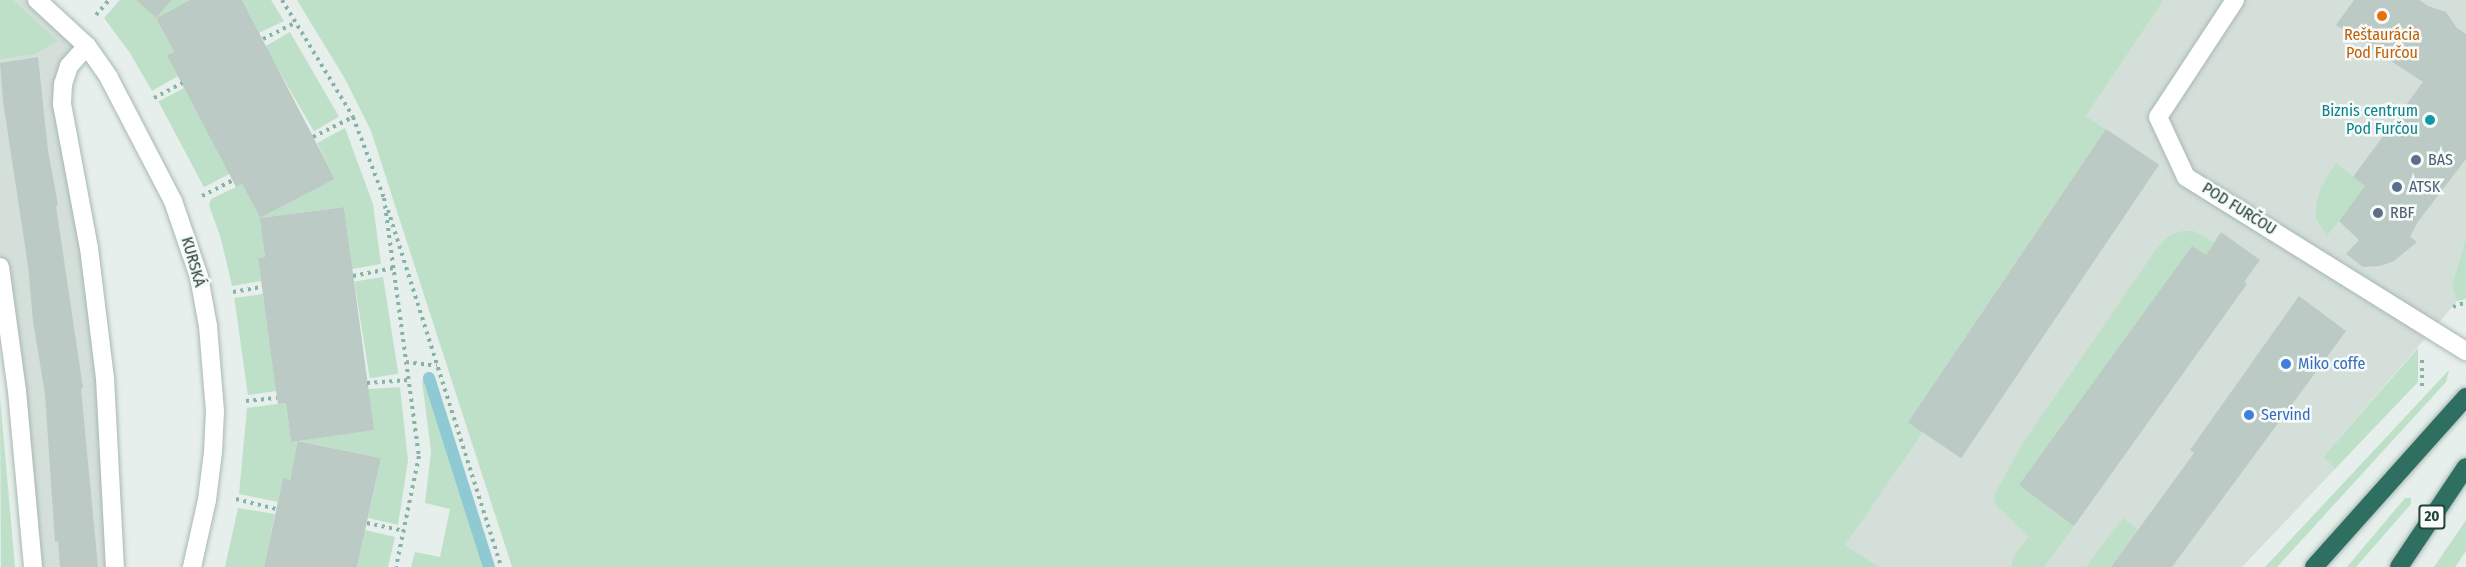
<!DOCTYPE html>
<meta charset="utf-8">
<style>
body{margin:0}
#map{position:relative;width:2466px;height:567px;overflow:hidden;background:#e6efeb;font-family:"Fira Sans Condensed",sans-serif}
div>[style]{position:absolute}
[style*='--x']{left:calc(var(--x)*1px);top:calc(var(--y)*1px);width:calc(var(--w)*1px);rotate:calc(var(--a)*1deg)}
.built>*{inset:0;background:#d4dfda}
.green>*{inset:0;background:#bfe0c8;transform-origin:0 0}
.stream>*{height:12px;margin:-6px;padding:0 6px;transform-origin:6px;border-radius:6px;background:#8ec9d4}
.building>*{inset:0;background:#bbcac4;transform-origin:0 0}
.path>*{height:4px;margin-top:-2px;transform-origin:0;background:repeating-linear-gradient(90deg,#86b3a5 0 3px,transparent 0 7.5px)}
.roads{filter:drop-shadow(0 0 2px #a8b8b2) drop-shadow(0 0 2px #a8b8b2)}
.lane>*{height:18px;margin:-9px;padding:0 9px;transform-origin:9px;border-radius:9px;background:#fff}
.street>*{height:18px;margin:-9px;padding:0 9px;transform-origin:9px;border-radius:9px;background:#fff}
.highway>*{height:18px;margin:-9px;padding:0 9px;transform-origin:9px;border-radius:9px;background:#2f6f62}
.dots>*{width:16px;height:16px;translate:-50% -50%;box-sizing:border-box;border:3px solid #f7fbf9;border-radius:50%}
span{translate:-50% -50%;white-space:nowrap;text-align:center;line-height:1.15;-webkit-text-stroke:5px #f7fbf9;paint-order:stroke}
.shield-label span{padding:2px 4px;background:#f7fbf9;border:2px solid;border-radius:4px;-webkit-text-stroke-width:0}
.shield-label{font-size:15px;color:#24423a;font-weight:700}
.food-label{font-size:16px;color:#c56008}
.culture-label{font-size:16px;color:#0d838f}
.right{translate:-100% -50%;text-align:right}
.service-label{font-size:16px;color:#4e5e75}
.left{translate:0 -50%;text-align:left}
.street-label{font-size:16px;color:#24423a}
.shop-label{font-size:16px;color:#366cbe}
</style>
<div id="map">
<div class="built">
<i style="clip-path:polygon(0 0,37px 0,87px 46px,63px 84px,89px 248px,115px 567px,33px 567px,0 267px)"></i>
<i style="clip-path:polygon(2164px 0,2466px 0,2466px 291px,2323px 457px,2335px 469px,2242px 567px,1862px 567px,1825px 544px,2106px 129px,2086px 116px)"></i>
</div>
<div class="green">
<i style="clip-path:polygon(0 0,13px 0,58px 41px,35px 54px,0 59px)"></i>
<i style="clip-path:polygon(120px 0,136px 0,156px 18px,172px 0,190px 0,156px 18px,174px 52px,168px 55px,178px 76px,152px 91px,130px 53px,104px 18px)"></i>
<i style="clip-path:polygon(242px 0,271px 0,284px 21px,259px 33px)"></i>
<i style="clip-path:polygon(297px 0,2164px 0,2086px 116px,2106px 129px,1923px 432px,1845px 545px,1879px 567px,512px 567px,371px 131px,345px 79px)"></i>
<i style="left:290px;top:32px;width:98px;height:29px;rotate:60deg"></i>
<i style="left:184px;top:88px;width:97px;height:29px;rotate:62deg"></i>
<i style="clip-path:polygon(345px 128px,373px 204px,381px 264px,352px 269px,344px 207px,261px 218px,265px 257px,258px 258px,261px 281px,232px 286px,221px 239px,209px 205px,211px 199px,242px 184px,260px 218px,335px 179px,317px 143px)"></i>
<i style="clip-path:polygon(2336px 163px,2365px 186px,2327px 236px,2316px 219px,2316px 205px,2321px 187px)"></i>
<i style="clip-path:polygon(2182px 231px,2194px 231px,2214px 242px,2206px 255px,2192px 246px,2020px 485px,2074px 526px,2044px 567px,2012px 567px,2013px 557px,2029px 537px,1996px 505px,1994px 495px,2023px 443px,2157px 248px,2169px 236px)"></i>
<i style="clip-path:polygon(2466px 239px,2466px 299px,2457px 301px,2452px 286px)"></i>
<i style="left:383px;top:277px;width:98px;height:29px;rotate:81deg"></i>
<i style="left:263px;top:294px;width:98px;height:29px;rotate:82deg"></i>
<i style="clip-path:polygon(2418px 348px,2418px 382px,2335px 469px,2323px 457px)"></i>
<i style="clip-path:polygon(2449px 370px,2446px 382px,2277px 567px,2265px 567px)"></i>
<i style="clip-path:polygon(426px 375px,432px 378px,492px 567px,411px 567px,415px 552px,440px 557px,450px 509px,425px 503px,431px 451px,422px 381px)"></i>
<i style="clip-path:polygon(400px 387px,408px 461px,398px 525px,368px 518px,381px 458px,299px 441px,290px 480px,283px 479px,278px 502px,239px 494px,247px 408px,286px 403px,291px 442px,298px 441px,368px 389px)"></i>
<i style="clip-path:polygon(0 397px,15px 567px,1px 567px)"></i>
<i style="clip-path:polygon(2405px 498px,2411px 498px,2411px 504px,2356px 567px,2347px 567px)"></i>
<i style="clip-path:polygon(238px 508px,275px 514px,264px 567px,225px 567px)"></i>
<i style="clip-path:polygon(2123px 518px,2138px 529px,2111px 567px,2086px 567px)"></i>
<i style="clip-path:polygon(2466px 520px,2466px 551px,2455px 567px,2434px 567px)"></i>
<i style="clip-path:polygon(365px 530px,395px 537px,388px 567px,357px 567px)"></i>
</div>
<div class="stream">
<i style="--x:429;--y:378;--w:198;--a:72.4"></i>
</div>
<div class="building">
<i style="clip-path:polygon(136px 0,172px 0,156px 18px,190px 0,242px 0,335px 179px,260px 218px,344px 207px,374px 430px,298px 441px,381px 458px,357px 567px,264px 567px,283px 478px,290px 480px,298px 441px,291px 442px,286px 403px,278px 404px,277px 398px,258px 258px,265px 257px,260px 218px,242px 184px,236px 187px,184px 88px,167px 55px,174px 52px,156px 18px)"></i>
<i style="clip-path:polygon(2354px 0,2419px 0,2428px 6px,2446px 12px,2457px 28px,2466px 34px,2466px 159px,2417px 223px,2410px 237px,2417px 242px,2394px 261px,2380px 266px,2363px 267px,2346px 254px,2359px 240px,2339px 221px,2365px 186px,2353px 177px,2423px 82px,2336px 25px)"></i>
<i style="clip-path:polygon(38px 57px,48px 151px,58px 205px,56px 206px,83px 388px,81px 389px,98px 567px,60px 567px,58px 541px,55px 542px,45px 394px,33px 321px,28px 266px,3px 101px,0 63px)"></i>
<i style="left:2106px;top:129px;width:64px;height:354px;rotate:34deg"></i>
<i style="clip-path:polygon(2221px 232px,2260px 260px,2244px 282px,2247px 284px,2074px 526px,2019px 485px,2192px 246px,2206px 255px)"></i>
<i style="clip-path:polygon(2299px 296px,2346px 331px,2172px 567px,2111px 567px,2194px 453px,2190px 450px)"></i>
</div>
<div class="path">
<i style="--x:282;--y:0;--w:137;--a:58.7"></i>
<i style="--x:353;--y:117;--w:87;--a:69.1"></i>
<i style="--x:384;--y:198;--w:260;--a:82.3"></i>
<i style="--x:419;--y:456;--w:113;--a:101.7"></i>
<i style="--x:96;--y:15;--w:20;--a:-49"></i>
<i style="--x:263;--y:39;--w:37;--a:-27"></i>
<i style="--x:154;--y:98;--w:32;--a:-28"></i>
<i style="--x:313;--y:137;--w:45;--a:-26.6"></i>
<i style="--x:202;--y:196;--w:35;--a:-27"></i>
<i style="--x:388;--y:210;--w:374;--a:72.4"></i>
<i style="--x:353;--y:276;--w:41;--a:-11.3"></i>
<i style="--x:233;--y:292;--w:29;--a:-10"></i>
<i style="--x:2453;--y:307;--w:14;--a:-21"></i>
<i style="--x:406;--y:362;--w:31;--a:7"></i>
<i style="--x:367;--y:383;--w:42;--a:-4.1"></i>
<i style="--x:2422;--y:386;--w:28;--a:-90"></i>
<i style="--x:246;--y:401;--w:31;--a:-6"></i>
<i style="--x:236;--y:499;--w:41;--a:14"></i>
<i style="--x:367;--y:523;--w:38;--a:12"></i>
</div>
<div class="roads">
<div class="lane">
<i style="--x:2235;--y:0;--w:140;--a:123.3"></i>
<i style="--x:2158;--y:117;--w:66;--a:65"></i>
<i style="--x:2186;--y:177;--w:330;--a:31.9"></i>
<i style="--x:87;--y:46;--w:27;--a:132"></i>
<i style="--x:69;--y:66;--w:19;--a:108"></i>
<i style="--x:63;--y:84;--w:20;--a:93"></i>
<i style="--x:62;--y:104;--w:147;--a:79.4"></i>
<i style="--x:89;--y:248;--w:131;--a:83"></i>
<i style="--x:105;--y:378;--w:189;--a:87"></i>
<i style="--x:0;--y:267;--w:125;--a:82.2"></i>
<i style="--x:17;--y:391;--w:177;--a:84.8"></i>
</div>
<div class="street">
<i style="--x:37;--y:0;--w:68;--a:42.6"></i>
<i style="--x:87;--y:46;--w:39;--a:55"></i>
<i style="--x:109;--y:78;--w:139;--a:62.5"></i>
<i style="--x:173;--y:201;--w:80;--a:71.1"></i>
<i style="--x:199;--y:277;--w:50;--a:79.6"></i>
<i style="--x:208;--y:326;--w:85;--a:85.3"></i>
<i style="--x:215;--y:411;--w:41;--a:92.8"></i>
<i style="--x:213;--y:452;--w:48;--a:97.1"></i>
<i style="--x:207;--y:500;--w:69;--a:102.6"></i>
</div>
<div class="highway">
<i style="--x:2314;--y:567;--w:228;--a:-48.2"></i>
<i style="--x:2399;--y:567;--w:120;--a:-56.2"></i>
</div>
</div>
<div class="dots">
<i style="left:2382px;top:16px;background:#e8710a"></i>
<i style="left:2430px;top:120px;background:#0f9aa8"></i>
<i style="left:2416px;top:160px;background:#5c6f8a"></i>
<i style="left:2397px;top:187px;background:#5c6f8a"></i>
<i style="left:2378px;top:213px;background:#5c6f8a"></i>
<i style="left:2286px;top:364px;background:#3f7fe0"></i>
<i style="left:2249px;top:415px;background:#3f7fe0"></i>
</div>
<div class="shield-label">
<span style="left:2432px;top:517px">20</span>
</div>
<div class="food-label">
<span style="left:2382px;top:44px">Reštaurácia<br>Pod Furčou</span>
</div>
<div class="culture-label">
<span class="right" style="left:2418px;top:120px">Biznis centrum<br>Pod Furčou</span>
</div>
<div class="service-label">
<span class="left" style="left:2428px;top:160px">BAS</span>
<span class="left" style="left:2409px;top:187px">ATSK</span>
<span class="left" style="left:2390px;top:213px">RBF</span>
</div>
<div class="street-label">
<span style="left:2239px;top:209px;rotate:32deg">POD FURČOU</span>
<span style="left:193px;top:262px;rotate:74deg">KURSKÁ</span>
</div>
<div class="shop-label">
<span class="left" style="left:2298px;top:364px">Miko coffe</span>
<span class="left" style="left:2261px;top:415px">Servind</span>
</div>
</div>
